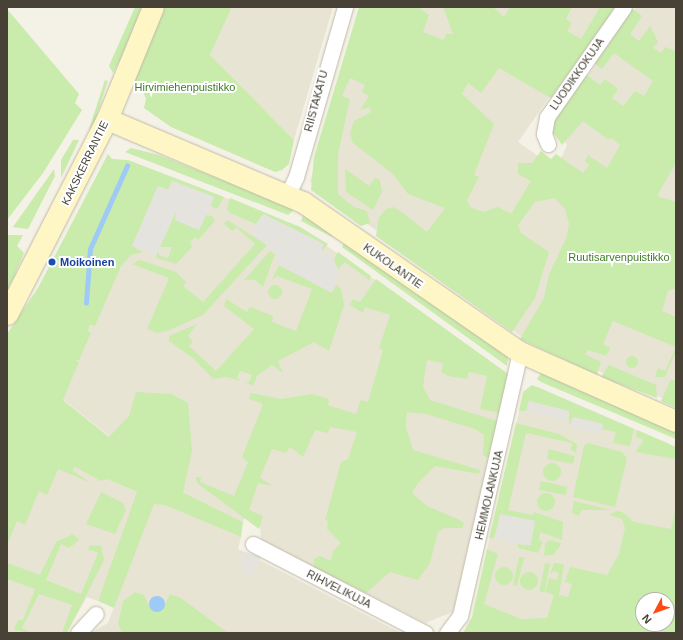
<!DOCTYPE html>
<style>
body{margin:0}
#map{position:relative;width:683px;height:640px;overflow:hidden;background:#f4f1e6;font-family:Helvetica,sans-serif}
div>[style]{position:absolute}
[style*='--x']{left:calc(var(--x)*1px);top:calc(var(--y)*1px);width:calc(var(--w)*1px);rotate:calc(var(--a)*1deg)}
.residential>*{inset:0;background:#e8e4d4}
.green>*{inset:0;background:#c9ebac;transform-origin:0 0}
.round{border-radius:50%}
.parking>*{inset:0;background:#e5e3de;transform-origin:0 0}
.water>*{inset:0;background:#9fcaf5}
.stream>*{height:4.5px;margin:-2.25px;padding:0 2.25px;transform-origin:2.25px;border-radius:2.25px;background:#9fcaf5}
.roads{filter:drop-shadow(0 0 1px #c0baa8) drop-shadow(0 0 1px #c0baa8)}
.street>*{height:15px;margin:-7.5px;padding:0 7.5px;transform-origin:7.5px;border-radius:7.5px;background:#fff}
.secondary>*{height:21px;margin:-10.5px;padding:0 10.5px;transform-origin:10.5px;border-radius:10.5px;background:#fff6c5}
.dots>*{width:11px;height:11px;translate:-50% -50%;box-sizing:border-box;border:2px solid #fff;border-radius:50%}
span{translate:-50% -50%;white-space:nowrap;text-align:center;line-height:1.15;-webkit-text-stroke:4px #fff;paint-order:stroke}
.street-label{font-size:11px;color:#474235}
.park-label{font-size:11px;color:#3e7d24}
.transit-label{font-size:11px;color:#164399;font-weight:700}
.left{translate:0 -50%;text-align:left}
.frame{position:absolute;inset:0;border:8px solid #474235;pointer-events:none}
.north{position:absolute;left:635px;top:592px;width:40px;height:40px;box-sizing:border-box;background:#fff;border:1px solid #b5b3ae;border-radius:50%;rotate:229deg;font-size:11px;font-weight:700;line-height:16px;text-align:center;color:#474235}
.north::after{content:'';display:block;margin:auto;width:14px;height:18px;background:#ff4a12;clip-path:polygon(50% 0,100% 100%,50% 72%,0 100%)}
</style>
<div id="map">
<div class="residential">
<i style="clip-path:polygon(232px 7px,333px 7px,294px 140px,210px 55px)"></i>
<i style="clip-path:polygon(360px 7px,612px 7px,518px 142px,614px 209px,522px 337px,310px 182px)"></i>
<i style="clip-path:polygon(636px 7px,676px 7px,676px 214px,620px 200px,561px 159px,567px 145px,555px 123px)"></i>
<i style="clip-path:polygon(159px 172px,300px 227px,508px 374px,453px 612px,425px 623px,261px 540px,260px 525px,245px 517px,243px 522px,170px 485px,59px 396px)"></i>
<i style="clip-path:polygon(676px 253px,676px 404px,568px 358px)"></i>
<i style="clip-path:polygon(538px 387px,676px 447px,676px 535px,537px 629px,483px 617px,487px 549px,523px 395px,530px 387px)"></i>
<i style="clip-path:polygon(65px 460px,139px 493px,98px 601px,87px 597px,66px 633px,7px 633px,7px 509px)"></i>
<i style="clip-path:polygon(155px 500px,241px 537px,238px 549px,401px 633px,90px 633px,108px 623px)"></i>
</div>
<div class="green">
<i style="clip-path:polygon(135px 7px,148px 7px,113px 73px,109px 66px)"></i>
<i style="clip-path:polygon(164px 7px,232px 7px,210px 55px,294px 140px,289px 164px,282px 170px,275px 172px,171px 127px,144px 108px,146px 99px,142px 88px,132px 82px)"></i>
<i style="clip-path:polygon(359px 7px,418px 7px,429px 15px,423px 32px,444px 40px,446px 34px,453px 34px,443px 7px,493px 7px,504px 17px,510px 7px,572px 7px,566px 19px,572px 23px,567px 31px,581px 39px,600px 7px,617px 7px,551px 98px,499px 68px,481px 93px,468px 83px,462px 94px,494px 124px,474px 175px,479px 177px,467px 200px,470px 207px,483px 212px,498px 207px,511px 214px,531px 181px,518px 174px,518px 163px,532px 163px,541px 151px,551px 159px,556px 154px,583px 173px,589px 165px,585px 161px,588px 155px,607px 168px,620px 145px,612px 138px,607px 139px,583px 121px,562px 145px,550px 128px,551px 120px,584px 73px,600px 85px,605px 79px,618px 89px,612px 98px,623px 106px,635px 91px,644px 96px,653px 81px,614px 53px,602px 69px,592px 62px,630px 7px,642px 16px,630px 34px,639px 41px,650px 26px,658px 42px,653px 48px,661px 53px,665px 47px,676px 51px,676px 163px,657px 196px,676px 202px,676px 288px,668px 291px,662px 311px,676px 317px,676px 351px,665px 377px,655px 377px,658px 368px,665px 371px,676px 347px,613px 321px,603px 344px,610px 348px,606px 356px,588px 350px,585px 354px,601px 362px,597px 375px,520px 339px,544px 298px,549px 274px,566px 239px,569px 224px,565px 209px,555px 198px,535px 202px,518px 225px,521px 233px,549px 252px,535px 298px,512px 332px,376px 236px,379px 217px,386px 209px,393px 207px,399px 210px,427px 232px,445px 208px,408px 194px,393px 174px,353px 143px,350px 133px,354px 121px,371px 112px,370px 107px,360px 110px,369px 96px,362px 92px,365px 85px,350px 78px,342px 96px,350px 99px,338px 154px,338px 194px,354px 207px,367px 211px,370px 223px,361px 226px,311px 190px,314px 157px)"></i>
<i style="clip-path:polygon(7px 9px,79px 94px,75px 103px,82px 110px,43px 173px,7px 220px)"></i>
<i style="left:105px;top:80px;width:3px;height:51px;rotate:18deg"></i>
<i style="clip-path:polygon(73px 140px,79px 140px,61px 178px,61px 160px)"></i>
<i style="clip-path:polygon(131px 148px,159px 155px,295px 209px,288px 215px,125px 152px)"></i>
<i style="clip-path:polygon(108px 154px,112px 159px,128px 160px,224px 197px,217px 209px,211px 206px,214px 197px,173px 181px,168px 190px,158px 186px,132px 246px,143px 252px,131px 255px,121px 266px,95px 326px,90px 325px,88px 331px,91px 333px,79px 360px,75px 360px,79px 362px,63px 400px,109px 437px,129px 416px,136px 392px,171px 394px,188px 403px,192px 451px,183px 492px,243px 522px,241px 537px,165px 505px,154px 504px,114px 608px,98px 601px,137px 492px,107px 479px,101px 481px,75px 467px,72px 470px,91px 483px,58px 469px,47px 495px,39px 491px,25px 525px,17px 521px,7px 545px,7px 334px,38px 288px)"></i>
<i style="clip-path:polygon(54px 169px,55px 176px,28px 229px,13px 227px)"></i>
<i style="clip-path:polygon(345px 169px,369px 186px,375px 178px,380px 180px,382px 192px,373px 210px,346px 192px)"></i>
<i style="clip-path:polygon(230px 198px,300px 227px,328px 244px,322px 251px,323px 244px,263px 214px,256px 224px,230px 213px,227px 209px)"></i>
<i style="clip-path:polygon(176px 211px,175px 220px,199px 230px,206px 215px,212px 216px,215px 221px,198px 240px,195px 237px,190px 242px,192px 247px,176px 264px,156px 258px,158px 251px,160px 256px,168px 258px,172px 247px,160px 247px)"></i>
<i style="clip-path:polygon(304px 213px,336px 232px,332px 237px,301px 221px)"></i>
<i style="clip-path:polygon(227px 220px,267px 245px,203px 315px,167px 331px,157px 333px,147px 329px,169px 278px,132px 264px,140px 260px,176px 272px,186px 282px,183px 286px,203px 302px,255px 244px,236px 227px,232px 231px,224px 224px)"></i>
<i style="clip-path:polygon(7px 235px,23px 235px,17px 246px,24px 253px,7px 293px)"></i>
<i style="clip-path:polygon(346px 239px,503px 353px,508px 358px,507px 366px,342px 247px)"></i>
<i style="clip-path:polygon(270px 251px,275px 254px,263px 287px,255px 280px,244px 280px)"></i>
<i style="clip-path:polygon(338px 252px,371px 276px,369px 280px,345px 262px,337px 270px,334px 259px)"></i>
<i style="clip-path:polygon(279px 265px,332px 293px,336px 285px,341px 289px,344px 305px,329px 351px,314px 342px,278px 361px,283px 373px,272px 365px,257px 376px,253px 386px,244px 381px,249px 382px,252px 375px,240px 371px,237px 378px,240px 381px,227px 377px,213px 379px,194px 359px,169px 341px,169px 336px,197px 324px,188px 336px,193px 342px,189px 346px,216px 371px,254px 329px,224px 306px,226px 299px,247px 312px,250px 307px,273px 316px,272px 322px,296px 331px,312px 289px,277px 276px,272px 280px)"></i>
<i style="clip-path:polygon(376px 279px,508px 374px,500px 413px,480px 409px,487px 376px,469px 372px,467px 379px,448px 376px,441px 372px,443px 363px,427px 360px,423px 387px,430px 400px,497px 421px,490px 459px,483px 455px,484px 435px,475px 429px,426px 414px,407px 412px,406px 427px,413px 450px,480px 470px,479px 474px,435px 466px,418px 483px,412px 493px,427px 506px,458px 519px,464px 523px,462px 528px,444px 528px,438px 532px,430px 563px,418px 580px,390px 572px,366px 593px,314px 567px,314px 559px,320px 556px,331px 561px,333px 551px,341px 543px,327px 529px,328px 521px,325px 520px,341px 462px,348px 459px,357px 432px,330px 427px,328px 433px,315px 430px,303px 457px,290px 447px,286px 453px,272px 449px,260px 478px,273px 486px,258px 483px,249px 510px,263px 516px,259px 529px,197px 483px,196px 477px,201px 477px,200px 482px,234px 496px,248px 462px,242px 457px,263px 404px,249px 399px,251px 393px,281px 399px,312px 394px,329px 399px,328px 405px,356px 414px,361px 400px,368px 402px,383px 350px,379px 348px,390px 315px,365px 307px,363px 313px,350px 305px,353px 299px,360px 302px)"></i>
<i class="round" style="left:268px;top:285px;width:14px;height:14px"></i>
<i class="round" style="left:626px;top:356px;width:12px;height:12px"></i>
<i style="clip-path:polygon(609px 365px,656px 385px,657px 398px,601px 377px)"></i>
<i style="clip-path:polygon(541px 373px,676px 430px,676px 439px,541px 382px,537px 379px)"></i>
<i style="clip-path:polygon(671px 379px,676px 381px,676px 408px,661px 401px)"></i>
<i style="clip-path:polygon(532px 385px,634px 429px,630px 446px,613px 443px,616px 432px,602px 429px,603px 424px,573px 417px,569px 426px,569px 411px,529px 401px,526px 411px,519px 411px,523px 392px)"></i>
<i style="clip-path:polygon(516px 423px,559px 434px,577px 444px,576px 452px,571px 450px,572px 443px,526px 433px,508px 510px,533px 515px,534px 512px,563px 522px,562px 540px,540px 532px,539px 540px,543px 542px,538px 553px,518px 548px,518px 544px,527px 546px,501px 514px,494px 538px,489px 538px)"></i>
<i style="clip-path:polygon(637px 430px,676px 447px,676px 459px,635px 452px,644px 440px,636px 437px)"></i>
<i style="clip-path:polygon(588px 443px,622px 452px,627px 458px,615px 507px,573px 497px,584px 446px)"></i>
<i style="clip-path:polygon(549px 449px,575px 456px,573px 464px,547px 459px)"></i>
<i class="round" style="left:543px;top:463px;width:18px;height:18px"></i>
<i style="clip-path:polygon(541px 481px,567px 487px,566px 495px,539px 490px)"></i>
<i style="clip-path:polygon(101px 492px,123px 503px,126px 510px,115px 534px,86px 524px)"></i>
<i class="round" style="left:537px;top:493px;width:18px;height:18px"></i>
<i style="clip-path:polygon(574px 501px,611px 510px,582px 510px,578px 516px,572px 513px)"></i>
<i style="clip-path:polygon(evenodd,676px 507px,676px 633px,463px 633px,472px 617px,487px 549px,498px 554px,484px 604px,521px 619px,547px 618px,554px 595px,545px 592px,549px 578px,557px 580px,559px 573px,553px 571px,550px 575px,554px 563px,564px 564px,559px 595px,568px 597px,572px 584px,565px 582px,570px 567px,607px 575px,619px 554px,625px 528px,622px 519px,609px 515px,616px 511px,622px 512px,634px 522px,671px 529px,676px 507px,643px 600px,667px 600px,667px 624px,643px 624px,643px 600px)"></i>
<i style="clip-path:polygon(73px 534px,79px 540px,69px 548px,61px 544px,46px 580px,81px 594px,98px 553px,88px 549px,90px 545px,101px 546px,104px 560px,67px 633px,62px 633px,72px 605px,39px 594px,22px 628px,31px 633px,14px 630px,18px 620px,23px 620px,35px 589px,7px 579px,7px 563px,40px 575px,56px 542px)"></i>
<i style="clip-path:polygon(550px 540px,561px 543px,560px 546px,553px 555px,544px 556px,545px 543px)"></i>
<i style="clip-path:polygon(519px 557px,524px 557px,517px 586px,513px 585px)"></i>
<i style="left:545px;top:563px;width:5px;height:29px;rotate:11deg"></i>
<i class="round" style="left:495px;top:567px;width:18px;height:18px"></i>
<i class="round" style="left:520px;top:572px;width:18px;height:18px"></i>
<i style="clip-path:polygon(135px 592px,144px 595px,149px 606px,161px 612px,170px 594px,181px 598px,228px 633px,122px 633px,118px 624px,123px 601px)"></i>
</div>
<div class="parking">
<i style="clip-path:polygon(172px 181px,214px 197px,199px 230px,175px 220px,176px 211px,156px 256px,132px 246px,158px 186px,168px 190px)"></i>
<i style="clip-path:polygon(263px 214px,324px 244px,321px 250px,334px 259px,338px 270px,332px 293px,279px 265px,275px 252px,252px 234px)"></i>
<i style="left:529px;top:401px;width:41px;height:10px;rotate:14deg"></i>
<i style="left:573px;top:417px;width:31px;height:10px;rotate:13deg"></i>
<i style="left:500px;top:514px;width:36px;height:25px;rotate:11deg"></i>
<i style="clip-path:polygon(242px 551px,261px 557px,251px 577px,241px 572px)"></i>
</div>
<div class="water">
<i class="round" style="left:149px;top:596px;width:16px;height:16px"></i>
</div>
<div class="stream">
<i style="--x:86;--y:303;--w:54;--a:-85.8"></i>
<i style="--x:90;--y:249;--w:91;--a:-66"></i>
</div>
<div class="roads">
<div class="street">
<i style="--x:548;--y:144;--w:11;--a:-112"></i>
<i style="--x:544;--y:134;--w:17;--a:-80"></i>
<i style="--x:547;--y:117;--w:134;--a:-55"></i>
<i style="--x:288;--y:194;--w:19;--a:-65"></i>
<i style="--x:296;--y:177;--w:177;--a:-73.9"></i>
<i style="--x:253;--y:544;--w:194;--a:27.4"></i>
<i style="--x:78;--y:633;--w:26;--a:-47"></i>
<i style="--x:447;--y:633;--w:21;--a:-53"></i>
<i style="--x:460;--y:616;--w:271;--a:-77.2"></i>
</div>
<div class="secondary">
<i style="--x:107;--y:119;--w:213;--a:23"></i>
<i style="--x:303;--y:202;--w:264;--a:34.7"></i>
<i style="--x:520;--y:352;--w:171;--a:23.9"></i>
<i style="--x:7;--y:314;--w:219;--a:-62.9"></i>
<i style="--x:107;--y:119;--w:121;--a:-67.7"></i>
</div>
</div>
<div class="dots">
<i style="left:52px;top:262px;background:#1a4fb4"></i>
</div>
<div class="street-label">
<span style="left:577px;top:74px;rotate:-55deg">LUODIKKOKUJA</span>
<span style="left:316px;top:101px;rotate:-75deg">RIISTAKATU</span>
<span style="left:85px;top:163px;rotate:-64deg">KAKSKERRANTIE</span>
<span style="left:393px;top:266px;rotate:35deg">KUKOLANTIE</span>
<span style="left:489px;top:495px;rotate:-77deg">HEMMOLANKUJA</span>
<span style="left:339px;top:589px;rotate:27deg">RIHVELIKUJA</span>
</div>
<div class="park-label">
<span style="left:185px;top:87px">Hirvimiehenpuistikko</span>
<span style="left:619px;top:257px">Ruutisarvenpuistikko</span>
</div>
<div class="transit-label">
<span class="left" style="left:60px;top:262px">Moikoinen</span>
</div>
<div class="frame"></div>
<div class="north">N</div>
</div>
